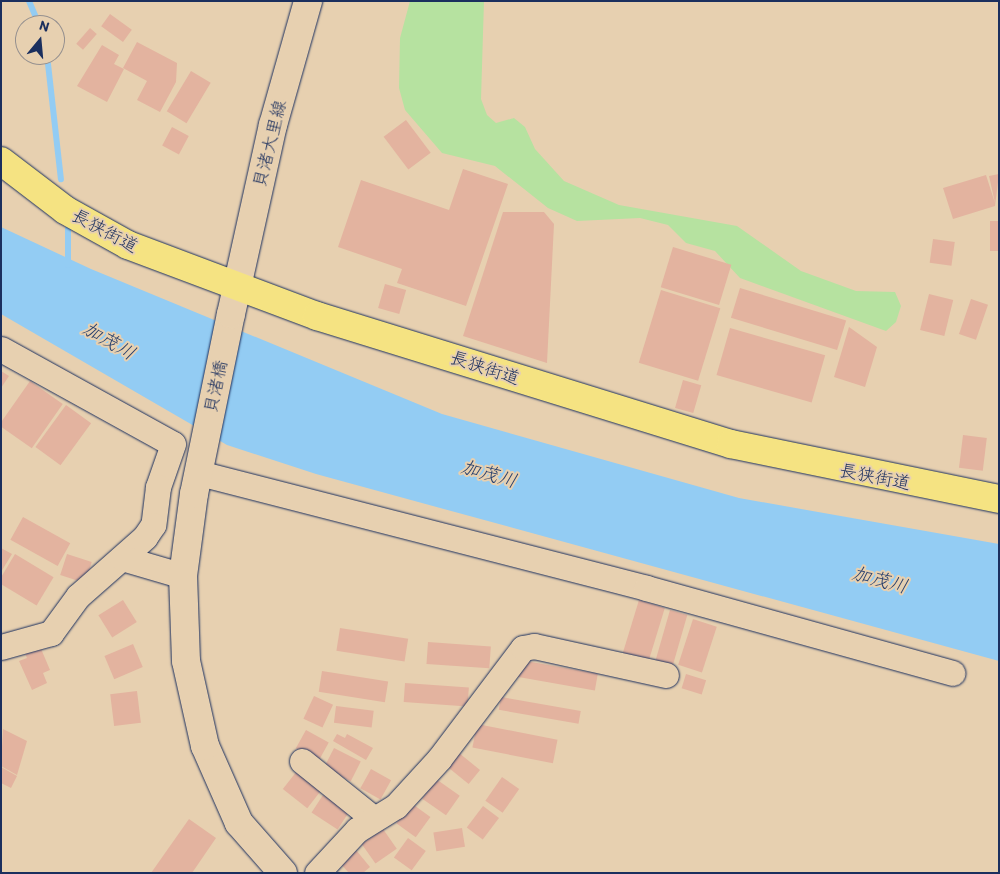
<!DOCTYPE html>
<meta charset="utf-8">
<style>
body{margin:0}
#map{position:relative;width:1000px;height:874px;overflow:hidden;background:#e7d0b0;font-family:Itim,"Klee One",sans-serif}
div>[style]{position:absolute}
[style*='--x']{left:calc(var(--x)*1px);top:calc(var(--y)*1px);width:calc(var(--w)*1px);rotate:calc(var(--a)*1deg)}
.green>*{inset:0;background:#b6e2a0}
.water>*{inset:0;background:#93ccf3}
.stream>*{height:6px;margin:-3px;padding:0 3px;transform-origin:3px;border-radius:3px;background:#93ccf3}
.building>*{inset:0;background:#e3b39f;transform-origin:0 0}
.roads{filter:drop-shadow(0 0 1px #1b2f5e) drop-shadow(0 0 1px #1b2f5e)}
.minor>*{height:25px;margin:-12.5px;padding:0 12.5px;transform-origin:12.5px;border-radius:12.5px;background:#e7d0b0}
.tertiary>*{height:28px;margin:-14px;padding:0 14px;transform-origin:14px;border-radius:14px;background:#e7d0b0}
.primary>*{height:28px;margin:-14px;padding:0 14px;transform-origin:14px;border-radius:14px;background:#f5e382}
span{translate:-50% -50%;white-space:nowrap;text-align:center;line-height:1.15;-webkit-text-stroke:4px #e7d0b0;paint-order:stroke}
.street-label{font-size:18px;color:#1b2f5e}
.water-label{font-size:19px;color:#273f6d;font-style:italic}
.frame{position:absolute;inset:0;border:2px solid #1b2f5e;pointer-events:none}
.north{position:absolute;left:15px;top:15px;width:50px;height:50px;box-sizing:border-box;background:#e7d0b0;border:1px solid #95908f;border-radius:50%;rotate:17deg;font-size:14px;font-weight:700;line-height:20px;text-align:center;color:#1b2f5e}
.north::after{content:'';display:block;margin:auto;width:18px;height:22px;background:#1b2f5e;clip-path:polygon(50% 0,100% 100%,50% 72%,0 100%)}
</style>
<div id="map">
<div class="green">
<i style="clip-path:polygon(410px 1px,484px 1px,481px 99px,487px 115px,496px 123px,514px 118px,525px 127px,535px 149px,564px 181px,619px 205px,737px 226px,801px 271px,856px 291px,895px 292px,901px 306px,896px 322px,886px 331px,740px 278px,715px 251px,686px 243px,668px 225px,640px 218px,577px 221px,548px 208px,495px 166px,442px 153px,405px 110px,399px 88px,400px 38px)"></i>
</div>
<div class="water">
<i style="clip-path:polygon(1px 227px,91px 269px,442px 414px,739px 498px,999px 544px,999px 661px,316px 474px,227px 445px,1px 314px)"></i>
</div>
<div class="stream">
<i style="--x:29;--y:1;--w:26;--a:67"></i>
<i style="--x:47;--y:55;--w:125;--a:83.6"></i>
<i style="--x:68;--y:265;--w:36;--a:-90"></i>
</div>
<div class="building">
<i style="left:110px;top:14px;width:27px;height:15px;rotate:36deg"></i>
<i style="left:90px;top:28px;width:9px;height:21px;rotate:41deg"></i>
<i style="clip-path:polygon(137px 42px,177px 63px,176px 82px,160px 112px,137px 100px,147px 81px,123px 68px)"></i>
<i style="clip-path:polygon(102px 45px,119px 55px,114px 64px,124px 69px,107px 102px,77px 86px)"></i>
<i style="left:191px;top:71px;width:23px;height:47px;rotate:31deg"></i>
<i style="left:406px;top:120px;width:41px;height:28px;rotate:53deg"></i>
<i style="left:172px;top:127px;width:19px;height:21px;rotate:28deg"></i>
<i style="clip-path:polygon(463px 169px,508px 184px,466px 306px,397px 283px,402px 269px,338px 247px,361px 180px,449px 210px)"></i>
<i style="clip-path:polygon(999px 174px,995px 206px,953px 219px,943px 188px,986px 175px,995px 203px,989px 176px)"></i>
<i style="clip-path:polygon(503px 212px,544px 212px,554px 224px,547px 363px,463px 336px)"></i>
<i style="left:990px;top:221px;width:9px;height:30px"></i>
<i style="left:933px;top:239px;width:22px;height:24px;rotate:8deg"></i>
<i style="left:673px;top:247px;width:61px;height:42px;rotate:17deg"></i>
<i style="left:385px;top:284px;width:22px;height:25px;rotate:16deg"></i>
<i style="left:740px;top:288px;width:111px;height:31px;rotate:17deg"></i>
<i style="left:661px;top:290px;width:62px;height:76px;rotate:17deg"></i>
<i style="left:929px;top:294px;width:25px;height:37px;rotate:14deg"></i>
<i style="left:971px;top:299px;width:18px;height:37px;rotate:19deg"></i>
<i style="clip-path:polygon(849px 327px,877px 347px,865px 387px,834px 377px)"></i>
<i style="left:730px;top:328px;width:99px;height:49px;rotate:16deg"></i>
<i style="clip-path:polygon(1px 371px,9px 376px,1px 388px)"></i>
<i style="left:683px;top:380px;width:19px;height:29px;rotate:16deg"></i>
<i style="left:30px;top:381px;width:40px;height:54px;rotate:35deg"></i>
<i style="left:66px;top:405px;width:31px;height:52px;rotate:36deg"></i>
<i style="left:963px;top:435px;width:24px;height:33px;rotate:7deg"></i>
<i style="left:23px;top:517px;width:54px;height:26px;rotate:29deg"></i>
<i style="clip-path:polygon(1px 548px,12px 554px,1px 572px)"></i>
<i style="left:15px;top:554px;width:45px;height:33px;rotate:31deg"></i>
<i style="left:67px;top:554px;width:26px;height:22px;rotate:18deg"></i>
<i style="left:123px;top:600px;width:26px;height:29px;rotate:58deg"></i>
<i style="left:639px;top:600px;width:27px;height:57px;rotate:17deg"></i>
<i style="left:670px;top:610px;width:18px;height:54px;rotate:16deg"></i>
<i style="left:693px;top:619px;width:25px;height:48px;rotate:18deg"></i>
<i style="left:340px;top:628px;width:69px;height:23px;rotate:9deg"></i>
<i style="left:428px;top:642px;width:63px;height:22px;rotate:4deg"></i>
<i style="clip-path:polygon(39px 644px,50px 670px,43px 673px,47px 683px,32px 690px,19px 661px,27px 658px,24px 651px)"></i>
<i style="left:133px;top:644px;width:25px;height:31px;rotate:67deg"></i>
<i style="left:520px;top:660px;width:79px;height:17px;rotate:10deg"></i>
<i style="left:322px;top:671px;width:67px;height:21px;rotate:9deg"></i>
<i style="left:686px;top:674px;width:21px;height:15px;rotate:17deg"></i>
<i style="left:405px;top:683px;width:64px;height:19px;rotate:4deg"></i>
<i style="left:137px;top:691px;width:32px;height:27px;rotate:83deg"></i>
<i style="left:314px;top:696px;width:21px;height:25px;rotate:25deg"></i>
<i style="left:501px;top:697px;width:81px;height:13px;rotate:10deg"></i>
<i style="left:336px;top:706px;width:38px;height:17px;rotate:7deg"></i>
<i style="left:477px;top:724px;width:82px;height:24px;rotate:11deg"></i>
<i style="clip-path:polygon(3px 729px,27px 741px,17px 775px,1px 766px)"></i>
<i style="left:306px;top:730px;width:26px;height:21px;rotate:29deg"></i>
<i style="clip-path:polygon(337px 734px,345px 738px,347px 734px,373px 748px,366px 760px,333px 741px)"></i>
<i style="left:334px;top:748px;width:30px;height:22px;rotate:27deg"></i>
<i style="left:459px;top:753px;width:27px;height:18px;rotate:39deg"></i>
<i style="clip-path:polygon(1px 767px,17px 776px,11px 788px,1px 783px)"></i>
<i style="left:371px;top:769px;width:23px;height:22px;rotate:29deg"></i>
<i style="left:297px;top:771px;width:31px;height:23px;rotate:38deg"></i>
<i style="left:502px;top:777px;width:21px;height:29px;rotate:35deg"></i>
<i style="left:436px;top:779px;width:29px;height:24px;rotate:35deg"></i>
<i style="left:323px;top:795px;width:31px;height:21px;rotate:33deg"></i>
<i style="left:411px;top:803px;width:24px;height:25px;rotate:36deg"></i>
<i style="left:483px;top:806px;width:20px;height:27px;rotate:37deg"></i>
<i style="clip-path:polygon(189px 819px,216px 838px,192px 873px,151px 873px)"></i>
<i style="left:462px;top:828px;width:19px;height:29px;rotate:81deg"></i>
<i style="left:383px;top:829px;width:24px;height:26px;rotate:55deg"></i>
<i style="left:408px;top:838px;width:22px;height:24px;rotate:36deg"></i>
<i style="clip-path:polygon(356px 850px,370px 867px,363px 873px,349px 873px,340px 863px)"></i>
</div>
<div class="roads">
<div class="minor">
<i style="--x:1;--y:349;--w:196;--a:28.9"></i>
<i style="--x:173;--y:444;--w:46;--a:109.2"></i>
<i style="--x:158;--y:487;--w:38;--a:97"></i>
<i style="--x:153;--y:525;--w:14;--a:124"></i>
<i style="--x:145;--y:537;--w:89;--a:138.6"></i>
<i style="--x:78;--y:596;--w:46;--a:126.1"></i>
<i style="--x:51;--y:633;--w:52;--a:164.4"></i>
<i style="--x:199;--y:473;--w:462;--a:14.4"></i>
<i style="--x:646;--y:588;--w:318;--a:15.5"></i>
<i style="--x:122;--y:558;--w:64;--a:16.4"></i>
<i style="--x:302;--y:761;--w:91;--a:38.8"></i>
<i style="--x:317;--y:873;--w:59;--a:-47.1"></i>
<i style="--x:357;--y:830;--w:46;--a:-31.6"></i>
<i style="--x:396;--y:806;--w:64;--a:-47.5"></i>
<i style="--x:439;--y:759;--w:139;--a:-52.9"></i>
<i style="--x:523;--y:648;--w:11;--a:-10"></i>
<i style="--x:534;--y:646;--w:135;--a:12.4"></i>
</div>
<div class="tertiary">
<i style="--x:283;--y:873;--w:67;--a:-131.3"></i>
<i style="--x:239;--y:823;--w:84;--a:-113.8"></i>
<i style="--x:205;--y:746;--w:87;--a:-102.6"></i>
<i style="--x:186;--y:661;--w:85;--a:-92"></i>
<i style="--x:183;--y:576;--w:83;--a:-82.4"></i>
<i style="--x:194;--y:494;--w:184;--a:-78.4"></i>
<i style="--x:231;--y:314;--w:194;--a:-77.5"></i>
<i style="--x:273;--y:125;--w:129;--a:-74.2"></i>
</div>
<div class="primary">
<i style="--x:1;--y:161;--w:81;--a:37.4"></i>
<i style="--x:65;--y:210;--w:72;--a:29.1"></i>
<i style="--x:128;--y:245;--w:202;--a:20.6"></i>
<i style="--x:317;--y:316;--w:433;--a:17.2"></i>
<i style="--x:731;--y:444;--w:274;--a:11.6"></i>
</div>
</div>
<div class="street-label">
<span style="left:270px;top:144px;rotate:-76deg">貝渚大里線</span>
<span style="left:105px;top:231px;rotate:28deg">長狭街道</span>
<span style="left:485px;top:368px;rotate:18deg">長狭街道</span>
<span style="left:216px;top:387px;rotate:-78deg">貝渚橋</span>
<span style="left:875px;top:477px;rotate:11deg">長狭街道</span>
</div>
<div class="water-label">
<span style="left:109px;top:341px;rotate:30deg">加茂川</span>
<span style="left:489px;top:474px;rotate:16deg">加茂川</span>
<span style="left:880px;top:580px;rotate:15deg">加茂川</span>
</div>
<div class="frame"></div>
<div class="north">N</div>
</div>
